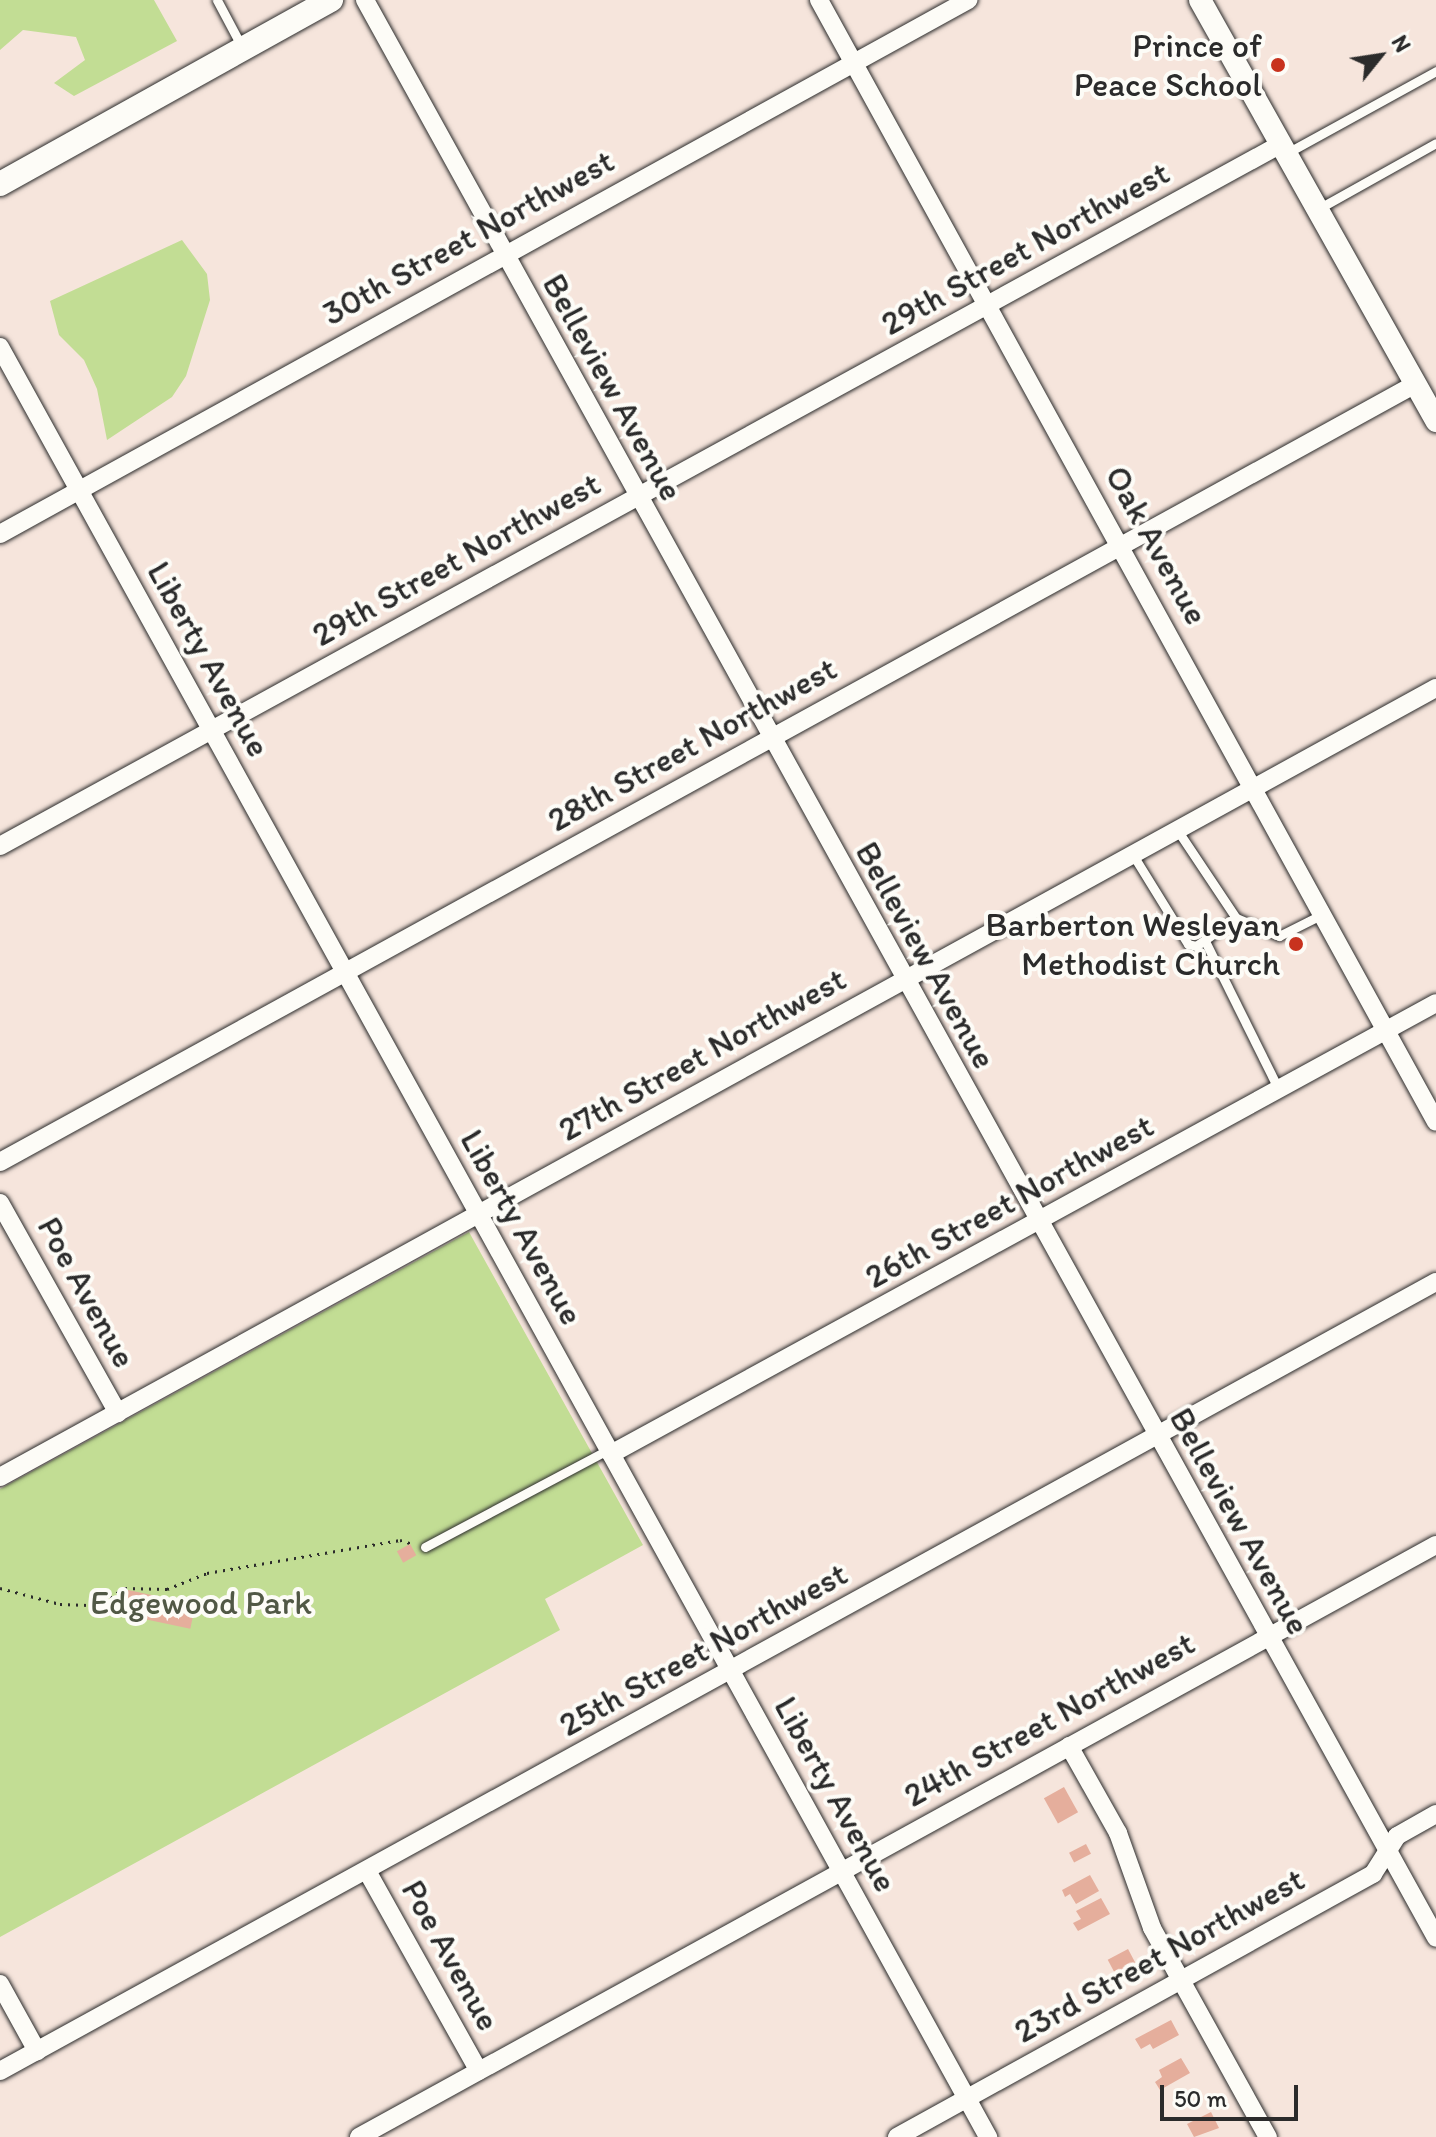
<!DOCTYPE html>
<style>
body{margin:0}
#map{position:relative;width:1436px;height:2137px;overflow:hidden;background:#f6e5dc;font-family:Itim,sans-serif}
div>[style]{position:absolute}
[style*='--x']{left:calc(var(--x)*1px);top:calc(var(--y)*1px);width:calc(var(--w)*1px);rotate:calc(var(--a)*1deg)}
.green>*{inset:0;background:#c2dd94}
.building>*{inset:0;background:#e5ae9c;transform-origin:0 0}
.path>*{height:3px;margin-top:-1.5px;transform-origin:0;background:repeating-linear-gradient(90deg,#2b2b2b 0 2px,transparent 0 8px)}
.roads{filter:drop-shadow(0 0 2px #2b2b2b) drop-shadow(0 0 2px #2b2b2b)}
.service>*{height:9px;margin:-4.5px;padding:0 4.5px;transform-origin:4.5px;border-radius:4.5px;background:#fdfcf7}
.minor>*{height:18px;margin:-9px;padding:0 9px;transform-origin:9px;border-radius:9px;background:#fdfcf7}
.tertiary>*{height:22px;margin:-11px;padding:0 11px;transform-origin:11px;border-radius:11px;background:#fdfcf7}
.secondary>*{height:24px;margin:-12px;padding:0 12px;transform-origin:12px;border-radius:12px;background:#fdfcf7}
.dots>*{width:22px;height:22px;translate:-50% -50%;box-sizing:border-box;border:4px solid #fdfcf7;border-radius:50%}
span{translate:-50% -50%;white-space:nowrap;text-align:center;line-height:1.15;-webkit-text-stroke:8px #fdfcf7;paint-order:stroke}
.poi-label{font-size:34px;color:#2b2b2b}
.right{translate:-100% -50%;text-align:right}
.street-label{font-size:34px;color:#2b2b2b}
.park-label{font-size:34px;color:#515845}
.north{position:absolute;left:1340px;top:16px;width:80px;height:80px;-webkit-text-stroke:6px #fdfcf7;paint-order:stroke;rotate:60deg;font-size:22px;font-weight:700;line-height:32px;text-align:center;color:#2b2b2b}
.north::after{content:'';display:block;margin:auto;width:28px;height:36px;background:#2b2b2b;clip-path:polygon(50% 0,100% 100%,50% 72%,0 100%)}
.scale{position:absolute;left:1160px;top:2085px;width:138px;height:36px;box-sizing:border-box;border:4px solid #2b2b2b;border-top:0;padding-left:10px;font-size:24px;line-height:28px;white-space:nowrap;color:#2b2b2b;-webkit-text-stroke:6px #fdfcf7;paint-order:stroke}
</style>
<div id="map">
<div class="green">
<i style="clip-path:polygon(0 0,154px 0,177px 41px,74px 96px,54px 83px,85px 60px,76px 37px,23px 30px,0 50px)"></i>
<i style="clip-path:polygon(182px 240px,207px 274px,210px 300px,186px 376px,172px 397px,107px 440px,97px 389px,84px 360px,59px 335px,50px 301px)"></i>
<i style="clip-path:polygon(469px 1232px,643px 1545px,545px 1599px,560px 1630px,0 1937px,0 1489px)"></i>
</div>
<div class="building">
<i style="left:410px;top:1544px;width:13px;height:15px;rotate:61deg"></i>
<i style="left:128px;top:1590px;width:69px;height:25px;rotate:12deg"></i>
<i style="left:1064px;top:1787px;width:29px;height:23px;rotate:61deg"></i>
<i style="left:1086px;top:1844px;width:11px;height:19px;rotate:63deg"></i>
<i style="clip-path:polygon(1090px 1875px,1099px 1891px,1076px 1904px,1070px 1894px,1065px 1897px,1062px 1890px)"></i>
<i style="clip-path:polygon(1101px 1898px,1110px 1914px,1078px 1931px,1073px 1923px,1081px 1919px,1076px 1911px)"></i>
<i style="left:1128px;top:1949px;width:21px;height:23px;rotate:62deg"></i>
<i style="clip-path:polygon(1171px 2020px,1179px 2035px,1153px 2049px,1150px 2044px,1141px 2049px,1135px 2039px)"></i>
<i style="clip-path:polygon(1181px 2058px,1190px 2073px,1160px 2090px,1155px 2082px,1162px 2077px,1159px 2070px)"></i>
<i style="clip-path:polygon(1211px 2112px,1219px 2128px,1194px 2137px,1187px 2124px)"></i>
</div>
<div class="path">
<i style="--x:0;--y:1588;--w:62;--a:14.9"></i>
<i style="--x:60;--y:1604;--w:36;--a:2"></i>
<i style="--x:96;--y:1605;--w:34;--a:-30"></i>
<i style="--x:125;--y:1588;--w:42;--a:1.4"></i>
<i style="--x:167;--y:1589;--w:43;--a:-21.8"></i>
<i style="--x:207;--y:1573;--w:196;--a:-9.7"></i>
<i style="--x:400;--y:1540;--w:14;--a:17"></i>
</div>
<div class="roads">
<div class="service">
<i style="--x:217;--y:0;--w:55;--a:62"></i>
<i style="--x:1287;--y:153;--w:170;--a:-28.8"></i>
<i style="--x:1318;--y:209;--w:135;--a:-29.2"></i>
<i style="--x:1133;--y:855;--w:105;--a:58.3"></i>
<i style="--x:1188;--y:944;--w:8;--a:14"></i>
<i style="--x:1196;--y:946;--w:49;--a:-35"></i>
<i style="--x:1236;--y:918;--w:105;--a:-123.7"></i>
<i style="--x:1236;--y:918;--w:47;--a:22.7"></i>
<i style="--x:1279;--y:936;--w:49;--a:-26.6"></i>
<i style="--x:1205;--y:941;--w:166;--a:63.6"></i>
<i style="--x:425;--y:1547;--w:208;--a:-28"></i>
</div>
<div class="minor">
<i style="--x:365;--y:0;--w:2214;--a:61.07"></i>
<i style="--x:819;--y:0;--w:1280;--a:61.19"></i>
<i style="--x:0;--y:347;--w:2045;--a:61.1"></i>
<i style="--x:0;--y:534;--w:1106;--a:-28.88"></i>
<i style="--x:0;--y:846;--w:1461;--a:-28.72"></i>
<i style="--x:0;--y:1162;--w:1616;--a:-28.79"></i>
<i style="--x:0;--y:1203;--w:241;--a:60.7"></i>
<i style="--x:611;--y:1454;--w:940;--a:-28.66"></i>
<i style="--x:0;--y:1477;--w:1638;--a:-28.79"></i>
<i style="--x:1069;--y:1746;--w:100;--a:60.6"></i>
<i style="--x:1118;--y:1833;--w:101;--a:70.3"></i>
<i style="--x:1152;--y:1928;--w:239;--a:61"></i>
<i style="--x:367;--y:1871;--w:229;--a:60.8"></i>
<i style="--x:0;--y:1984;--w:77;--a:61.1"></i>
<i style="--x:0;--y:2071;--w:1638;--a:-28.79"></i>
<i style="--x:359;--y:2137;--w:1229;--a:-28.8"></i>
<i style="--x:897;--y:2137;--w:544;--a:-28.92"></i>
<i style="--x:1373;--y:1874;--w:45;--a:-57.7"></i>
<i style="--x:1397;--y:1836;--w:45;--a:-29.4"></i>
</div>
<div class="tertiary">
<i style="--x:1200;--y:0;--w:483;--a:60.7"></i>
</div>
<div class="secondary">
<i style="--x:0;--y:184;--w:379;--a:-29.1"></i>
</div>
</div>
<div class="dots">
<i style="left:1278px;top:65px;background:#c8321e"></i>
<i style="left:1296px;top:944px;background:#c8321e"></i>
</div>
<div class="poi-label">
<span class="right" style="left:1262px;top:65px">Prince of<br>Peace School</span>
<span class="right" style="left:1280px;top:944px">Barberton Wesleyan<br>Methodist Church</span>
</div>
<div class="street-label">
<span style="left:468px;top:237px;rotate:-29deg">30th Street Northwest</span>
<span style="left:1025px;top:248px;rotate:-29deg">29th Street Northwest</span>
<span style="left:613px;top:387px;rotate:61deg">Belleview Avenue</span>
<span style="left:1157px;top:545px;rotate:61deg">Oak Avenue</span>
<span style="left:456px;top:559px;rotate:-29deg">29th Street Northwest</span>
<span style="left:209px;top:659px;rotate:61deg">Liberty Avenue</span>
<span style="left:692px;top:744px;rotate:-29deg">28th Street Northwest</span>
<span style="left:926px;top:955px;rotate:61deg">Belleview Avenue</span>
<span style="left:702px;top:1054px;rotate:-29deg">27th Street Northwest</span>
<span style="left:1009px;top:1201px;rotate:-29deg">26th Street Northwest</span>
<span style="left:522px;top:1227px;rotate:61deg">Liberty Avenue</span>
<span style="left:87px;top:1292px;rotate:61deg">Poe Avenue</span>
<span style="left:1240px;top:1521px;rotate:61deg">Belleview Avenue</span>
<span style="left:703px;top:1649px;rotate:-29deg">25th Street Northwest</span>
<span style="left:1049px;top:1719px;rotate:-29deg">24th Street Northwest</span>
<span style="left:836px;top:1794px;rotate:61deg">Liberty Avenue</span>
<span style="left:451px;top:1955px;rotate:61deg">Poe Avenue</span>
<span style="left:1159px;top:1955px;rotate:-29deg">23rd Street Northwest</span>
</div>
<div class="park-label">
<span style="left:201px;top:1603px">Edgewood Park</span>
</div>
<div class="north">N</div>
<div class="scale">50 m</div>
</div>
